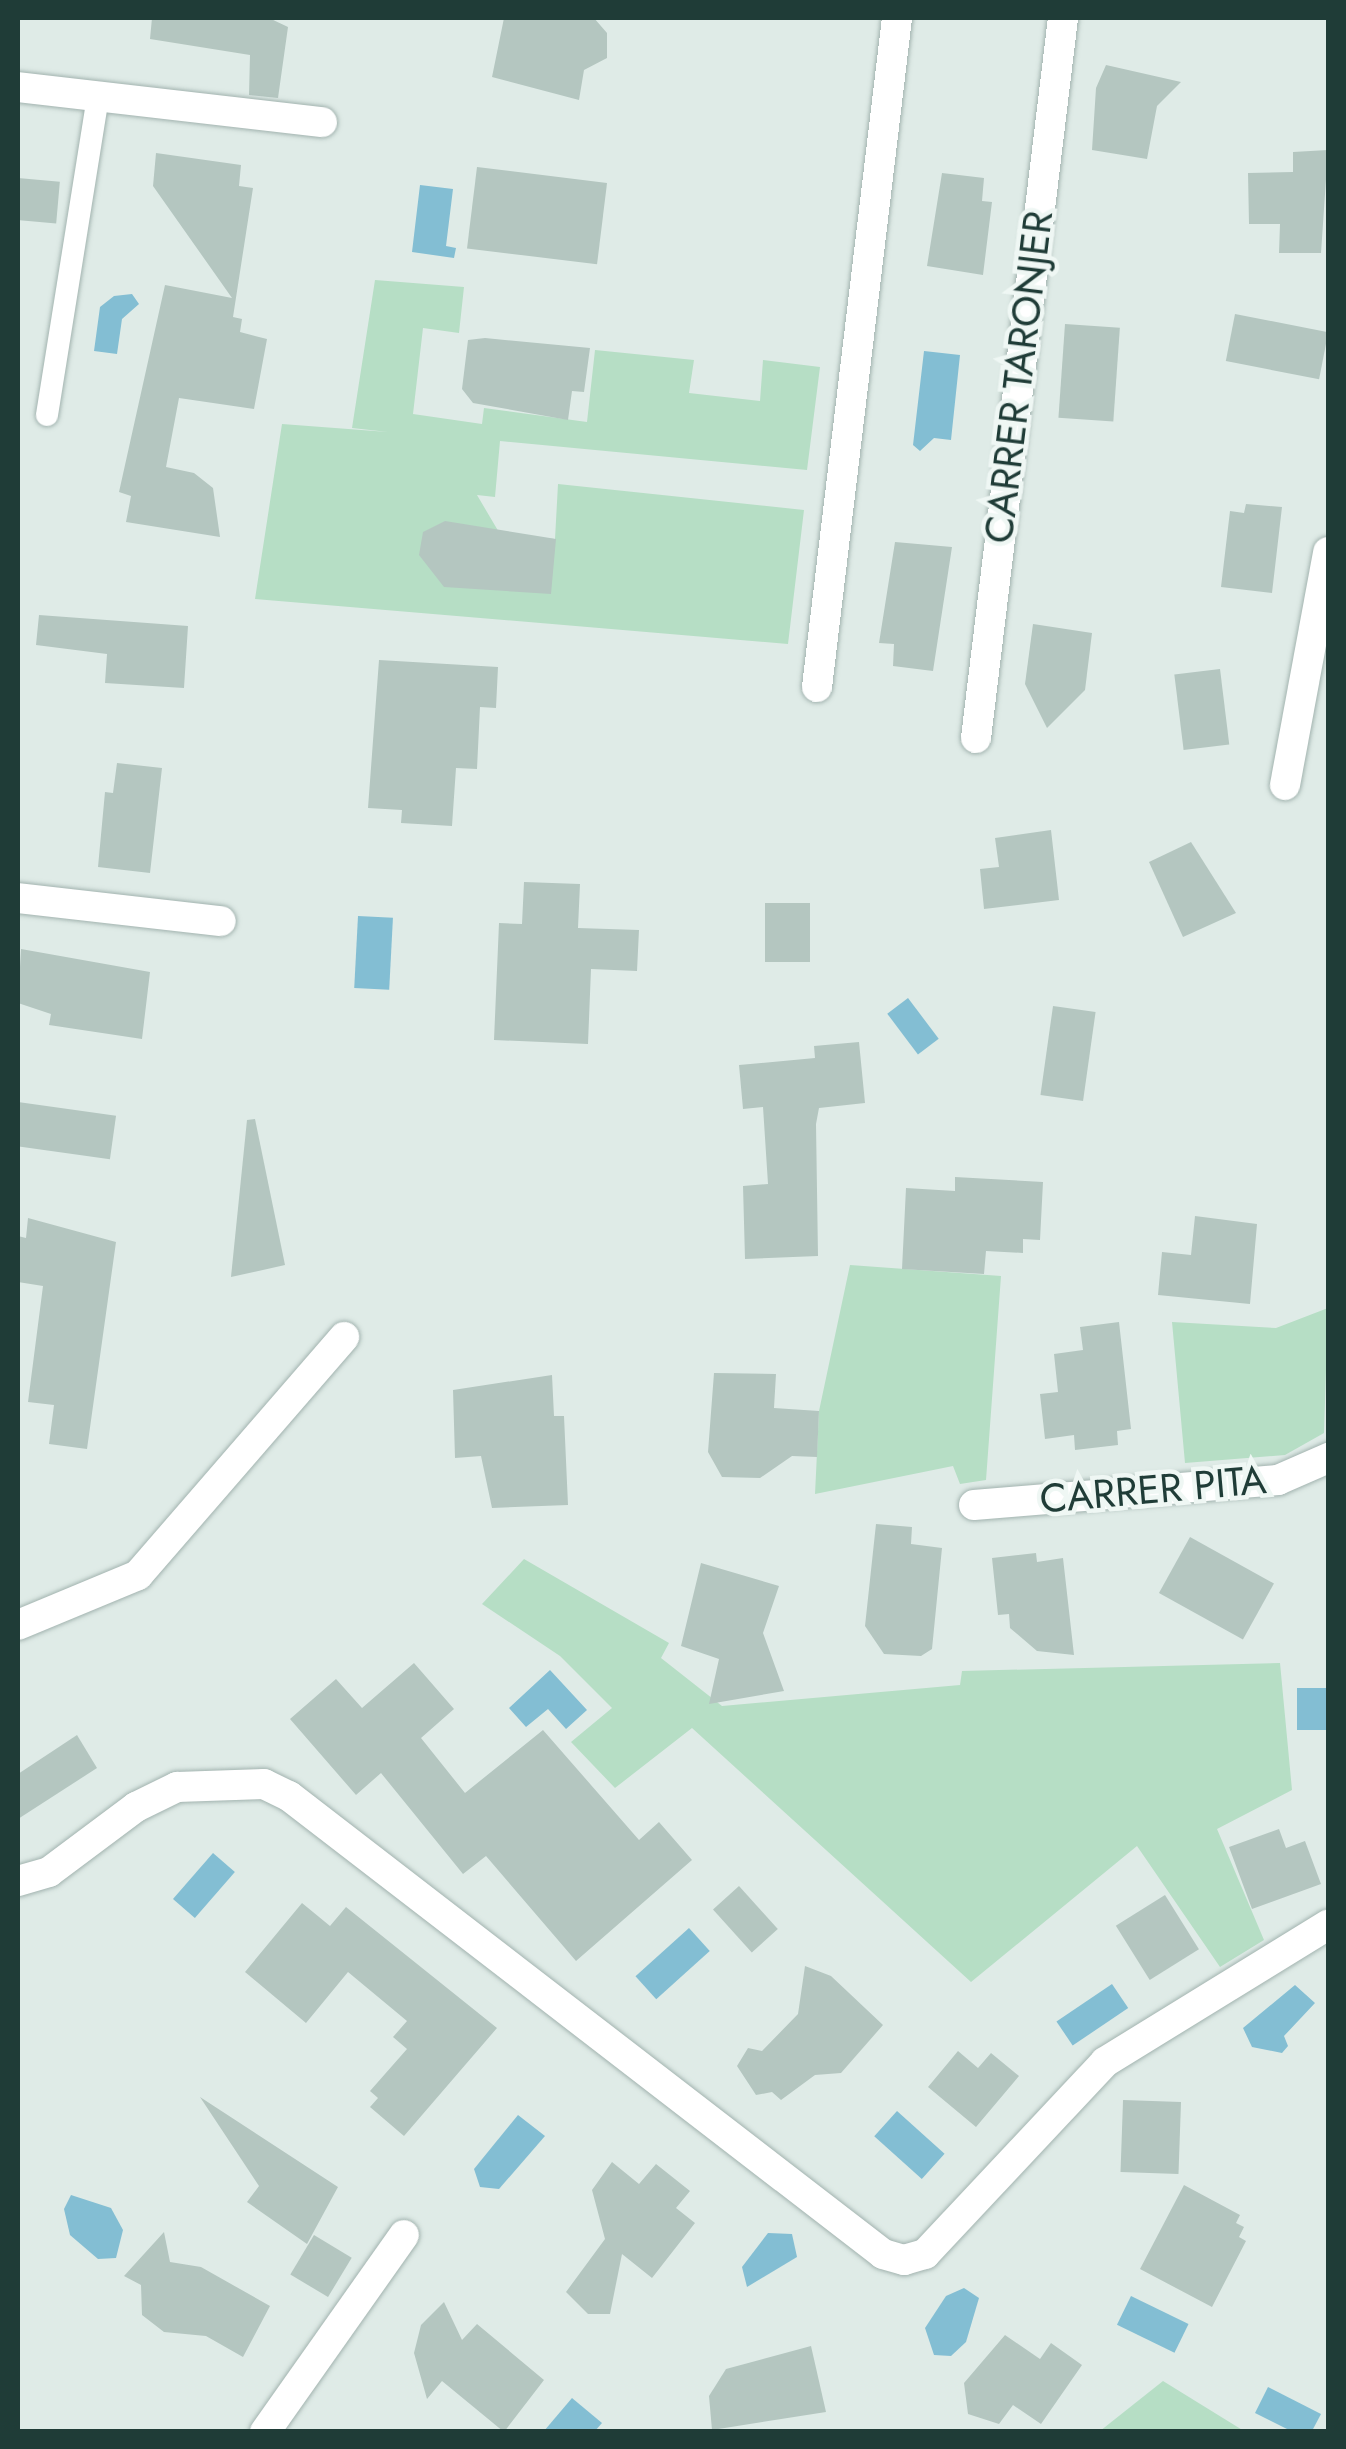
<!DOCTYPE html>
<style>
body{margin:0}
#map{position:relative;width:1346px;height:2449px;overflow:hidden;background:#dfebe7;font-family:Jost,sans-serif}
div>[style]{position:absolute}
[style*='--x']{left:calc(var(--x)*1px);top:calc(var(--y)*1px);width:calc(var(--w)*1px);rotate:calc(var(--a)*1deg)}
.green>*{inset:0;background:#b6dec5}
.water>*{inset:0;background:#83bed3;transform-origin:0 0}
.building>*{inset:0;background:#b4c6c0;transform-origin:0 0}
.roads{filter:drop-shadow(0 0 2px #a2b3af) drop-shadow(0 0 2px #a2b3af)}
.service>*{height:22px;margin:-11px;padding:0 11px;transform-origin:11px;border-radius:11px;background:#fff}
.minor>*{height:30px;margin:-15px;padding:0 15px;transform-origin:15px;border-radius:15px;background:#fff}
span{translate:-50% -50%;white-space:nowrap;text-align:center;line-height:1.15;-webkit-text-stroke:9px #eff7f4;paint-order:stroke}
.street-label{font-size:40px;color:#1f3c37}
.frame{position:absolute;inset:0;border:20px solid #1f3c37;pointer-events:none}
</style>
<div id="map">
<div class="green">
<i style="clip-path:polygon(375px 280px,464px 287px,459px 333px,423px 328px,413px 414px,482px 424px,484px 408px,587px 422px,595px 350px,694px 360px,689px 393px,760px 401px,763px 360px,820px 367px,807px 470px,500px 441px,495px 497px,477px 495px,500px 534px,555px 539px,558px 484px,804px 510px,788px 644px,255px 599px,282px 424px,388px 432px,352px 428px)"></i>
<i style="clip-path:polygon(850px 1265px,1001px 1276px,986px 1480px,960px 1484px,953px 1466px,815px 1494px,819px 1411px)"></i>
<i style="clip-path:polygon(1328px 1308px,1324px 1433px,1285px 1455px,1185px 1463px,1172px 1322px,1276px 1328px)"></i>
<i style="clip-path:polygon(524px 1559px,669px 1643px,661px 1658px,722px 1706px,960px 1685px,962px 1671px,1280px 1663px,1292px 1790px,1217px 1829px,1264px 1940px,1220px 1967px,1137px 1846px,971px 1982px,692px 1728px,615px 1788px,571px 1742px,612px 1708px,560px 1656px,482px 1604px)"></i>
<i style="clip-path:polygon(1163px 2381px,1244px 2431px,1100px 2431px)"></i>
</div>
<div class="water">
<i style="clip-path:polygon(420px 185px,453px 189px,446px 246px,456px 248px,454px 258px,412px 252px)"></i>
<i style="clip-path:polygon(114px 296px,132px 294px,139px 304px,122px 319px,117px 354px,94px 351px,100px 307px)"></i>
<i style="clip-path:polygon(924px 351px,960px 355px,951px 440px,934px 438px,920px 451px,913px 445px)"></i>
<i style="left:358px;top:916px;width:35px;height:72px;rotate:3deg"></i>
<i style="left:908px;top:998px;width:51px;height:26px;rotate:53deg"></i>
<i style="clip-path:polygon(550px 1670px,587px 1710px,566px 1729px,548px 1709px,526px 1727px,509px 1708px)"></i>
<i style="left:1328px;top:1688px;width:42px;height:31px;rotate:90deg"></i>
<i style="left:213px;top:1853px;width:29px;height:61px;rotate:41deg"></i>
<i style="left:689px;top:1928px;width:31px;height:72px;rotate:48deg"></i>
<i style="left:1112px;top:1984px;width:29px;height:67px;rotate:56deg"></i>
<i style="clip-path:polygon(1295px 1985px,1315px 2003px,1284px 2036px,1288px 2046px,1282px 2053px,1252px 2047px,1243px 2028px)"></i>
<i style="left:897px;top:2111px;width:64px;height:34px;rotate:42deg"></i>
<i style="clip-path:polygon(518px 2115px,545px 2136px,499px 2189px,480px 2187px,474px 2169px)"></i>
<i style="clip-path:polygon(71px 2195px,111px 2208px,123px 2230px,116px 2258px,98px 2259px,70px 2235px,64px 2209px)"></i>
<i style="clip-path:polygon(768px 2233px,792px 2234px,797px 2257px,747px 2287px,742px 2267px)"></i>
<i style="clip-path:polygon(964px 2288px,979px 2298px,966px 2342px,951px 2356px,934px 2355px,925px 2328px,946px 2296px)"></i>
<i style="left:1131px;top:2296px;width:64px;height:32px;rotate:26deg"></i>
<i style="clip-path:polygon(1268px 2387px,1321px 2414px,1312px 2431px,1291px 2431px,1255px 2413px)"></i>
<i style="clip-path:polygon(572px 2398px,602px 2423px,595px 2431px,544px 2431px)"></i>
</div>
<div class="building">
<i style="clip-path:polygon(152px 18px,269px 18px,288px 27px,278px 98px,249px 95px,250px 55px,150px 39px)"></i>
<i style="clip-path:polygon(504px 18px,594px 18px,607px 33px,607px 58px,584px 70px,579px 100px,492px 77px)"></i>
<i style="clip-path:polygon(1106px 65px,1181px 82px,1157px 106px,1147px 159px,1092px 150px,1096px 88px)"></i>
<i style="clip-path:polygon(1328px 150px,1321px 253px,1279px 253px,1280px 224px,1249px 224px,1248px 173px,1293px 172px,1293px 152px)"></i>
<i style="clip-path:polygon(156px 153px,241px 165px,239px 186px,253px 188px,233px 317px,242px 319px,240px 332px,267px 339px,254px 409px,179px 398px,166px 467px,194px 473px,213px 488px,220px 537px,126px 522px,131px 496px,119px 492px,165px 285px,232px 298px,153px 186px)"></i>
<i style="left:477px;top:167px;width:131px;height:82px;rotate:7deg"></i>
<i style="clip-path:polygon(942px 173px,984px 178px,982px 201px,992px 202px,983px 275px,927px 266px)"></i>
<i style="left:18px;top:178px;width:42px;height:42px;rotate:5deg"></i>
<i style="left:1235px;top:314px;width:95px;height:48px;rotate:11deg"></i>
<i style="left:1065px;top:324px;width:55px;height:94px;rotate:4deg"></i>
<i style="clip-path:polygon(485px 338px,590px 348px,584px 392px,572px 391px,568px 420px,473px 403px,462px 389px,468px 340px)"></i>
<i style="clip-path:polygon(1246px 504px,1282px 507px,1272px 593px,1221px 587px,1230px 511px,1244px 513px)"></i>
<i style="clip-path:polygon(445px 521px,556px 539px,551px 594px,444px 587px,419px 555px,423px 532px)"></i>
<i style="clip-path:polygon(895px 542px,952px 547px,933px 671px,893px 666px,894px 644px,879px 643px)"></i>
<i style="clip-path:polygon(39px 615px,188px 626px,184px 688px,105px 683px,107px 654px,36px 645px)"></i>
<i style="clip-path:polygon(1033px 624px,1092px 633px,1085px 690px,1047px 728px,1025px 684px)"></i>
<i style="clip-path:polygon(379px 660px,498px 667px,496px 708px,480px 707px,477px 769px,456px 768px,452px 826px,401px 823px,402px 810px,368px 808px)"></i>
<i style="left:1220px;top:669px;width:76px;height:46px;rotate:83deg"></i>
<i style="clip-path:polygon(117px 763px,162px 768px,150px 873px,98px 867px,105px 792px,113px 793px)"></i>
<i style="clip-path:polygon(1051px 830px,1059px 900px,984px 909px,980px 869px,999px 867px,995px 838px)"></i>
<i style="clip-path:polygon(1191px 842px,1236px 913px,1183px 937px,1149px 862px)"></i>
<i style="clip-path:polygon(524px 882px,580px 884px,578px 928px,639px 930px,637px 971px,591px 969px,588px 1044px,494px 1040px,499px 923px,522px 924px)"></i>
<i style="left:765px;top:903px;width:45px;height:59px"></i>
<i style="clip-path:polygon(21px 949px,150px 972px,142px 1039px,49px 1025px,51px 1014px,18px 1003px)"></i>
<i style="left:1053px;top:1006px;width:43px;height:90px;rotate:8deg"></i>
<i style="clip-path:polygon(859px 1042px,865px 1103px,819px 1108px,816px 1124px,818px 1256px,745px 1259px,743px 1186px,768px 1184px,763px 1107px,743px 1109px,739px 1065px,815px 1058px,814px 1046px)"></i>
<i style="left:18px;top:1102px;width:99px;height:44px;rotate:8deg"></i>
<i style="clip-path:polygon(255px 1119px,285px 1265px,231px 1277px,247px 1120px)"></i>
<i style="clip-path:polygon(955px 1177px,1043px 1182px,1040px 1240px,1023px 1239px,1023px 1253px,986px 1251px,984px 1274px,902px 1269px,906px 1188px,955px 1191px)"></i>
<i style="clip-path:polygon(1195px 1216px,1257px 1224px,1250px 1304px,1158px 1295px,1162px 1252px,1191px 1255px)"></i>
<i style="clip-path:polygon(28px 1218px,116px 1242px,87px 1449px,49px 1444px,54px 1405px,28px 1402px,43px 1286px,18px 1282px,18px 1236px,26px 1238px)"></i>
<i style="clip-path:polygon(1119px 1322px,1131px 1429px,1117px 1431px,1118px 1445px,1075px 1450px,1074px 1435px,1045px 1439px,1040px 1394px,1058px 1392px,1054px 1354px,1083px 1350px,1080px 1327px)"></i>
<i style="clip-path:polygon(714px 1373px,776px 1374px,774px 1408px,819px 1411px,817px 1457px,792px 1456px,760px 1478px,722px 1477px,708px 1452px)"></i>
<i style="clip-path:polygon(552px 1375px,554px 1416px,564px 1416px,568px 1505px,492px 1508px,481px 1456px,455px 1458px,453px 1390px)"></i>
<i style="clip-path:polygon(876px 1524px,912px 1527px,911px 1544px,942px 1548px,932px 1649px,921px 1656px,884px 1654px,865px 1626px)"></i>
<i style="left:1190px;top:1537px;width:96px;height:64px;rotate:29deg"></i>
<i style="clip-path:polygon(1036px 1553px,1037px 1562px,1063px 1558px,1074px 1655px,1037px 1651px,1010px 1628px,1009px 1614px,998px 1615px,992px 1558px)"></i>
<i style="clip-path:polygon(701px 1563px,779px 1586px,763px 1633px,784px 1691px,709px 1704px,719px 1659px,681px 1646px)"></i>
<i style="clip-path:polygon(414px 1663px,454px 1709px,421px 1738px,465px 1793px,543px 1730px,639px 1840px,659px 1822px,692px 1860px,576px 1961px,486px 1856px,463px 1874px,381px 1773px,356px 1795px,290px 1719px,336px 1679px,362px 1708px)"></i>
<i style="clip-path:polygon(77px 1735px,97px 1768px,18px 1819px,18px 1774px)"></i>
<i style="clip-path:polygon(1279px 1829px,1286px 1848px,1305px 1841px,1321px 1884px,1252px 1909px,1229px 1847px)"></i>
<i style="left:739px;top:1886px;width:58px;height:35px;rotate:48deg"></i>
<i style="left:1165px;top:1895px;width:64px;height:58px;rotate:58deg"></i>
<i style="clip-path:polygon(302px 1903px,330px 1926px,346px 1907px,497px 2028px,404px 2136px,370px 2107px,378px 2098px,370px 2091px,407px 2049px,393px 2037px,407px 2021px,348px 1972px,306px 2023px,245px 1972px)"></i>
<i style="clip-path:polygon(805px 1966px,831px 1976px,883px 2025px,841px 2073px,815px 2075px,781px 2100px,772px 2092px,756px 2095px,737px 2066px,748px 2048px,762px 2051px,798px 2014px)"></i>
<i style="clip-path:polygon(958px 2051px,978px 2068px,991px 2053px,1019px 2076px,976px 2127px,928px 2087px)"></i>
<i style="clip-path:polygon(200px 2097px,338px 2187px,307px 2244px,247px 2202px,259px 2186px)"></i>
<i style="left:1181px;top:2102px;width:72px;height:58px;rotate:92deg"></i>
<i style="clip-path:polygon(612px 2162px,639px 2184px,656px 2164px,690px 2191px,676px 2208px,695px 2223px,652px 2278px,622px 2254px,610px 2314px,588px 2314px,566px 2292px,605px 2239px,592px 2190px)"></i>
<i style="clip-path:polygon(1184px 2185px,1240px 2215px,1236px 2223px,1244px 2227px,1239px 2237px,1246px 2241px,1212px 2307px,1140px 2269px)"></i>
<i style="clip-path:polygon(164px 2232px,170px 2262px,201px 2267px,270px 2306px,243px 2357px,206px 2336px,164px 2332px,142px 2315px,141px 2285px,124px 2276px)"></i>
<i style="left:314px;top:2235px;width:44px;height:46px;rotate:31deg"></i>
<i style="clip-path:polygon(444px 2302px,462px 2340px,477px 2324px,544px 2380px,504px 2432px,442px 2381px,427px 2399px,414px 2353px,421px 2325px)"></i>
<i style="clip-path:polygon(1005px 2335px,1040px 2359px,1051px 2343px,1082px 2365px,1041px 2424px,1013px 2405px,999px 2424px,968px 2414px,964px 2383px)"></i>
<i style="clip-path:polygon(811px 2346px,826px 2412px,712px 2430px,709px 2396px,726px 2369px)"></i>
</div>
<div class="roads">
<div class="service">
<i style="--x:47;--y:415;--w:324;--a:-80.9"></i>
</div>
<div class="minor">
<i style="--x:18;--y:87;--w:306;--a:6.6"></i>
<i style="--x:817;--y:687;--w:674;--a:-83.18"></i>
<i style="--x:976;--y:738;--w:725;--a:-83.11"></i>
<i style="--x:1285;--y:785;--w:237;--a:-79.5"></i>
<i style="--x:18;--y:898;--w:204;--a:6.5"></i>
<i style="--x:974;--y:1505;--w:305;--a:-4.7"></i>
<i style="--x:1278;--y:1480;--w:55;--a:-23.7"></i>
<i style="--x:18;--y:1625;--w:130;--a:-22.6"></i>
<i style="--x:138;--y:1575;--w:315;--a:-49.1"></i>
<i style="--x:18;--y:1881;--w:32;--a:-16"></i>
<i style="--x:49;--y:1872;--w:109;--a:-36.8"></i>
<i style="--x:136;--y:1807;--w:46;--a:-26"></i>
<i style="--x:177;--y:1787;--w:87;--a:-2"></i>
<i style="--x:264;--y:1784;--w:28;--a:26"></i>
<i style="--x:289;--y:1796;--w:750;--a:37.63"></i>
<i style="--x:883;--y:2254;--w:22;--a:16"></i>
<i style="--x:904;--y:2260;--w:22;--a:-16"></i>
<i style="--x:925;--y:2254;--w:263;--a:-46.8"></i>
<i style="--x:1105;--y:2062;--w:262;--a:-31.6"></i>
<i style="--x:265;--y:2432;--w:241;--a:-54.8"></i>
</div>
</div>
<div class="street-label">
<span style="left:1018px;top:377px;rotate:-83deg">CARRER TARONJER</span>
<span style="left:1153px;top:1489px;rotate:-5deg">CARRER PITA</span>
</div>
<div class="frame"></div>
</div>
